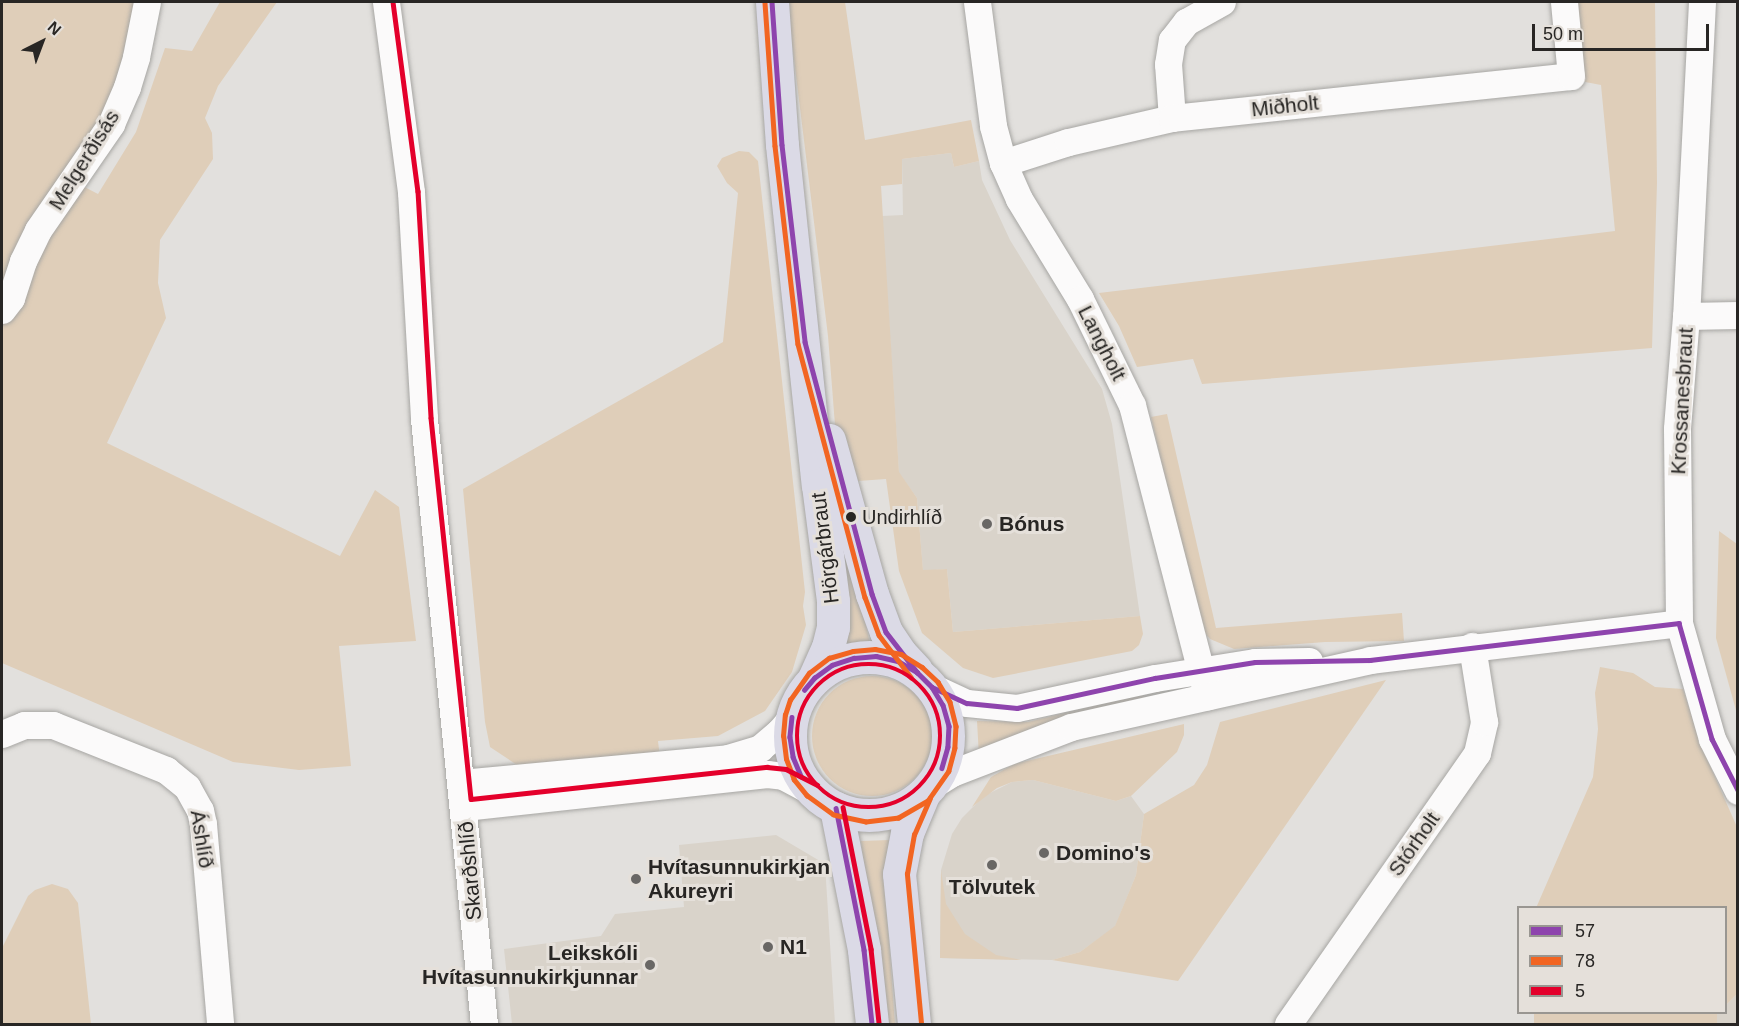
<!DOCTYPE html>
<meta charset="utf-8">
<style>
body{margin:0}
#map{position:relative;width:1739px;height:1026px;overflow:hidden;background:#e2e0dd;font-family:Helvetica,sans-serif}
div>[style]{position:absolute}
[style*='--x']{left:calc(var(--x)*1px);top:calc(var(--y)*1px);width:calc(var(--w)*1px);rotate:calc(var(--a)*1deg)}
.built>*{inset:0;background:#d9d3ca}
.green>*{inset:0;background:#dfceb9;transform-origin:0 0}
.round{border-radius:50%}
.roads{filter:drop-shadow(0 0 2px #a7a6a3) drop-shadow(0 0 2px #a7a6a3)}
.minor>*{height:27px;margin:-13.5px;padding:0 13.5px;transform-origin:13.5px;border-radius:13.5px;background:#fbfafa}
.highway>*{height:33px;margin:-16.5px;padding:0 16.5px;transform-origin:16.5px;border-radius:16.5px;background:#dbdae6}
.highway>.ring{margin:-16.5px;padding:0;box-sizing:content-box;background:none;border:33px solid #dbdae6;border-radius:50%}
.bus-1>*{height:4.5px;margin:-2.25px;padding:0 2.25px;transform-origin:2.25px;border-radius:2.25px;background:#8e44ad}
.bus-2>*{height:4.5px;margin:-2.25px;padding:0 2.25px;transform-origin:2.25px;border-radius:2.25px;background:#f26522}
.bus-3>*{height:4.5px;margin:-2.25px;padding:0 2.25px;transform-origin:2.25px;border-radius:2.25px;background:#e4002b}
.bus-3>.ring{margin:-2.25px;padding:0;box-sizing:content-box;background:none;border:4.5px solid #e4002b;border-radius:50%}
.dots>*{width:16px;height:16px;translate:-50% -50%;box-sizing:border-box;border:3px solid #e5e0da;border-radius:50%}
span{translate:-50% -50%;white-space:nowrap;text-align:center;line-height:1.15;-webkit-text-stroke:6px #e5e0da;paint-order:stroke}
.bus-label{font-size:20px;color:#282624}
.left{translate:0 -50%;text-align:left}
.street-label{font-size:21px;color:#282624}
.poi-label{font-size:21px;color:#282624;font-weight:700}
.right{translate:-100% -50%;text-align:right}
.frame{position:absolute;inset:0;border:3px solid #282624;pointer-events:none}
.legend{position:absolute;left:1517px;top:906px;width:210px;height:108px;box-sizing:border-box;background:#e5e0da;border:2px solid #999691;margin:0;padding:8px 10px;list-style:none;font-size:18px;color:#282624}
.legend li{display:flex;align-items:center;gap:12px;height:30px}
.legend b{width:30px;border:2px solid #999691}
.north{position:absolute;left:12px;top:12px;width:60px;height:60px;-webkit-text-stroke:4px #e5e0da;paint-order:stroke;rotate:42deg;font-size:16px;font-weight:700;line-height:24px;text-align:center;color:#282624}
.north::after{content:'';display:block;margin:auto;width:21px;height:27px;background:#282624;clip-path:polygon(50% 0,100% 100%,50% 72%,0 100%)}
.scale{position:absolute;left:1532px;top:24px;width:177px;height:27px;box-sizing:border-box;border:3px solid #282624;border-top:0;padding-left:8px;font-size:18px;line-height:21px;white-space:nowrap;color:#282624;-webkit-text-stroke:4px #e5e0da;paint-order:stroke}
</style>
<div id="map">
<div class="built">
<i style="clip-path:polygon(951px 153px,954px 167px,979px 161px,982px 180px,1010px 240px,1102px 389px,1112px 424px,1140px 616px,953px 632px,947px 569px,923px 571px,917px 498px,899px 473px,882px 216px,903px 215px,902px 159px)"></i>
<i style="clip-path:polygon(1033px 780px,1116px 801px,1131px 796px,1144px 814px,1136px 875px,1115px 927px,1080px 952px,1052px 960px,940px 958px,941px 870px,952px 834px,962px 818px,984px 796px,1012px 782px)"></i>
<i style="clip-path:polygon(776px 835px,825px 864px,835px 1024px,512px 1024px,504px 949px,601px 936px,615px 914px,684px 907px,679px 845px)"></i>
<i style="clip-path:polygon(1737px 994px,1737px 1024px,1704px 1024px,1717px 1013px,1726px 1012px,1726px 1005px)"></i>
</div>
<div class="green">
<i style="clip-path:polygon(2px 2px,135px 2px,114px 94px,67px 178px,98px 194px,136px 132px,165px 48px,192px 51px,220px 2px,277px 2px,218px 86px,205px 118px,212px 133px,213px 159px,160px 240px,158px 283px,166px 318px,107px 443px,340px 556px,375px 490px,399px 507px,416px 641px,339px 646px,351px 766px,299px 770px,233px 762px,2px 663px)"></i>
<i style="clip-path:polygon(787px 2px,845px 2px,865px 140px,971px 120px,979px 161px,954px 167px,951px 153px,902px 159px,902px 184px,881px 186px,899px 472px,917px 498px,923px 570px,947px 569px,953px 632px,1140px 616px,1143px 634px,1139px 645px,1132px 651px,993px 678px,963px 668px,922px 633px,899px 571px,886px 479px,858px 481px,844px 457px,835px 425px,828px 336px)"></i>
<i style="clip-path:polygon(1572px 2px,1655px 2px,1657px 183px,1652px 348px,1202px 384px,1193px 359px,1137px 367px,1119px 326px,1099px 293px,1615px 231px,1601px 85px,1580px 81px)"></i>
<i style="clip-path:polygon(739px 151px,749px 152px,758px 161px,805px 592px,803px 606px,806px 625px,792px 672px,765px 711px,718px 736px,658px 741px,660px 758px,520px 767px,490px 747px,485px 722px,463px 489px,723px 342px,738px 193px,727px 183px,717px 166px,722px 158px)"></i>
<i style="clip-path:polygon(1167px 414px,1216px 628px,1402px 613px,1404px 641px,1325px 642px,1234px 649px,1210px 639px,1200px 627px,1151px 417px)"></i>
<i style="clip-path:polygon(830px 477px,860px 599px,870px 644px,846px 648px,845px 600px)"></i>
<i style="clip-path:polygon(1719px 531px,1737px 544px,1737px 714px,1716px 638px)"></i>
<i style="clip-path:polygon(1600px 667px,1633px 673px,1655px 687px,1683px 689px,1700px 743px,1737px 827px,1737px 994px,1726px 1005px,1726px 908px,1536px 908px,1593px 777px,1598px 729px,1595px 693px)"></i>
<i class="round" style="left:812px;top:676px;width:120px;height:120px"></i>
<i style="clip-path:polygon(1386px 680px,1178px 981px,1052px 960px,1080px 952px,1115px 926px,1136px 875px,1144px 814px,1194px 785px,1207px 765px,1220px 722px)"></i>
<i style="clip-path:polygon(1140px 695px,1148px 697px,979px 756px,977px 721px,1028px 722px)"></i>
<i style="clip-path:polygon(1184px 724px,1184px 735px,1177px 752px,1131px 796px,1116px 801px,1033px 780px,1012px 782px,997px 788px,972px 807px,991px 777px,1014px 764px)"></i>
<i style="clip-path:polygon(890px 840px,884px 875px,895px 1024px,883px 1024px,861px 841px)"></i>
<i style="clip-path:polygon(941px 870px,946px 904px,965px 934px,996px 955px,1022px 960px,940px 958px)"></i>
<i style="clip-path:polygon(52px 884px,68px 889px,78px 903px,91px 1024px,2px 1024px,2px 948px,28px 896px,35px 890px)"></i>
<i style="left:1534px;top:1013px;width:183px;height:13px"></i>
</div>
<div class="roads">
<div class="minor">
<i style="--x:386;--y:2;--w:192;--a:82.5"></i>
<i style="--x:411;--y:192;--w:227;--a:86.7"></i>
<i style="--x:424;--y:419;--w:608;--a:84.34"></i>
<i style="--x:977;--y:2;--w:125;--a:82.6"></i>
<i style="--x:993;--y:126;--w:38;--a:75"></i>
<i style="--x:1003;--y:163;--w:39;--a:66"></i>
<i style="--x:1019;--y:199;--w:117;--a:58.6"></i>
<i style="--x:1080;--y:299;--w:118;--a:63.9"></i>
<i style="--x:1132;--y:405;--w:301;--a:75.5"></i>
<i style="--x:1702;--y:2;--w:314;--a:92.9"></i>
<i style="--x:1686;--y:316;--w:113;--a:94.6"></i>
<i style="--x:1677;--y:429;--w:194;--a:89.4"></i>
<i style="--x:1679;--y:623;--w:121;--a:74.1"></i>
<i style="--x:1712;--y:739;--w:58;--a:63.4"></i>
<i style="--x:1172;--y:118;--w:54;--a:-94.2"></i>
<i style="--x:1168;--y:64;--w:24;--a:-81"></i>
<i style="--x:1172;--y:40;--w:23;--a:-52"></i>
<i style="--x:1186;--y:22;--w:41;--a:-29.1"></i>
<i style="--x:1003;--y:163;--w:68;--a:-17.9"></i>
<i style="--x:1068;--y:142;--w:107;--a:-13"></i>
<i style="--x:1172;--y:118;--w:401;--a:-6"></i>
<i style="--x:1571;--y:76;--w:74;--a:-95.4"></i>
<i style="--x:2;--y:310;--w:15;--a:-53"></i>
<i style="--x:11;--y:298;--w:39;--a:-72"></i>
<i style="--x:23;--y:261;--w:34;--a:-64"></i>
<i style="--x:38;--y:230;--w:129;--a:-55.4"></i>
<i style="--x:111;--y:124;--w:40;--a:-66.6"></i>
<i style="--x:127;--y:87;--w:31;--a:-73"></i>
<i style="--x:136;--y:57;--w:56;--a:-78.7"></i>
<i style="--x:1686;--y:316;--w:52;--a:-1.1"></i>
<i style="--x:932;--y:687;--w:38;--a:25"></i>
<i style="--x:967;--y:703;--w:50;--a:5.7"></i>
<i style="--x:1017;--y:708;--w:141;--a:-12.3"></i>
<i style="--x:1155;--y:678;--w:101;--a:-9.1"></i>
<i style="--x:1255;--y:662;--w:54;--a:-1.1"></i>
<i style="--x:2;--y:734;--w:24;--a:-22"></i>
<i style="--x:24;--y:725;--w:29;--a:0"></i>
<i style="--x:53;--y:725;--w:122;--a:21.7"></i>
<i style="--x:166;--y:770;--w:27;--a:39"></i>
<i style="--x:187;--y:787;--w:26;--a:61"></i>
<i style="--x:200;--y:810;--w:14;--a:78"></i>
<i style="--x:203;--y:824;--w:201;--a:85.1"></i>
<i style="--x:461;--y:783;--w:268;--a:-5.3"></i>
<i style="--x:728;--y:758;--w:34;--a:-17"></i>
<i style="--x:760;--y:748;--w:25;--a:-40"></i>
<i style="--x:779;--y:732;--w:20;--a:-49"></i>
<i style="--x:931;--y:786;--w:25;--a:-32"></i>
<i style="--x:952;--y:773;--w:128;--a:-21.1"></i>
<i style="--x:1071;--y:727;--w:306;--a:-12.6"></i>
<i style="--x:1370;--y:660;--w:311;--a:-6.8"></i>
<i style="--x:464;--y:807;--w:305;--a:-6.2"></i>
<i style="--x:767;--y:774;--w:16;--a:7"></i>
<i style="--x:783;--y:776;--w:34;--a:28"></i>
<i style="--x:1288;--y:1024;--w:330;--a:-55.1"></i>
<i style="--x:1477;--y:753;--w:32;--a:-77"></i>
<i style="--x:1484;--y:722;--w:77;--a:-99"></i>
</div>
<div class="highway">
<i style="--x:772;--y:2;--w:143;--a:86"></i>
<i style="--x:782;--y:145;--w:342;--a:84"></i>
<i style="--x:818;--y:485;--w:117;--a:82.6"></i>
<i style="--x:833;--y:601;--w:26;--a:90"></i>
<i style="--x:833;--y:627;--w:21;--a:104"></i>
<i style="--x:828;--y:647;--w:34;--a:114"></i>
<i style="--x:829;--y:440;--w:160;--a:74.4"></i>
<i style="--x:872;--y:594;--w:40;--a:69.8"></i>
<i style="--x:886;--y:632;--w:25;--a:56"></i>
<i style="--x:900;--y:653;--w:23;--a:47"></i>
<i class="ring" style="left:790px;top:657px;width:125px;height:125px"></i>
<i style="--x:836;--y:808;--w:145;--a:78.8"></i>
<i style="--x:864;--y:950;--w:74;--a:83.8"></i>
<i style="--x:914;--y:1024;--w:151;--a:-95.7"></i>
<i style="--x:899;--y:874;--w:42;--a:-79"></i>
<i style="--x:907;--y:833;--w:41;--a:-67.2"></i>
</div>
</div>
<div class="bus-1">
<i style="--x:772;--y:2;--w:143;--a:86"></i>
<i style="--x:782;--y:145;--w:198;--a:83.3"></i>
<i style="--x:805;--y:342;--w:261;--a:75.1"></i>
<i style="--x:872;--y:594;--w:40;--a:69.8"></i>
<i style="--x:886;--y:632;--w:51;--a:52.2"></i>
<i style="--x:932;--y:687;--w:38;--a:25"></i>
<i style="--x:967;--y:703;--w:50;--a:5.7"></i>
<i style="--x:1017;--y:708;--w:141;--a:-12.3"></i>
<i style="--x:1155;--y:678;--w:101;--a:-9.1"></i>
<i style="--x:1255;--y:662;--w:115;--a:-1"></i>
<i style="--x:1370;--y:660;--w:311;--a:-6.8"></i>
<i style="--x:1679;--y:623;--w:121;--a:74.1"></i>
<i style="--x:1712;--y:739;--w:57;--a:63"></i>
<i style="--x:804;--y:690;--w:16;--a:-50"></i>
<i style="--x:814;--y:678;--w:22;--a:-36"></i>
<i style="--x:832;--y:665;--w:23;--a:-18"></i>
<i style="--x:854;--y:658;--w:22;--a:-5"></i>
<i style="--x:876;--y:656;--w:23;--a:13"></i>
<i style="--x:898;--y:661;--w:22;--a:30"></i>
<i style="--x:917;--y:672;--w:21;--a:45"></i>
<i style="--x:932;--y:687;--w:21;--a:59"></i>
<i style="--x:943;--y:705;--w:22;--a:74"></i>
<i style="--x:949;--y:726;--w:21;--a:93"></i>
<i style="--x:948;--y:747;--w:22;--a:106"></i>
<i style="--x:792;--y:717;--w:20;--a:96"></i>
<i style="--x:790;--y:737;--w:20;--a:81"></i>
<i style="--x:793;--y:757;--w:21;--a:67"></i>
<i style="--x:836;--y:808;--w:145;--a:78.8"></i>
<i style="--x:864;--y:950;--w:74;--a:83.8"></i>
</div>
<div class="bus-2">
<i style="--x:765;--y:3;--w:143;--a:86"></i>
<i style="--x:775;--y:146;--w:199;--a:83.4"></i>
<i style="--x:798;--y:344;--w:262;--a:75.2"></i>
<i style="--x:865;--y:597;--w:40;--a:69.8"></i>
<i style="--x:879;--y:635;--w:53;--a:52.7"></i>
<i style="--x:832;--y:814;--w:31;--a:-144"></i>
<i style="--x:807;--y:796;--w:21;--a:-129"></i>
<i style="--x:794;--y:780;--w:22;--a:-111"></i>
<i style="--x:786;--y:759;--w:23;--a:-97"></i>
<i style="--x:783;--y:736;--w:21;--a:-85"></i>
<i style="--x:785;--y:715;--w:16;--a:-72"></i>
<i style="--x:790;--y:700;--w:33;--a:-55"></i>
<i style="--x:809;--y:673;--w:25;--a:-37"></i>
<i style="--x:829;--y:658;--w:25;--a:-16"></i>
<i style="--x:853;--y:651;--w:22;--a:-5"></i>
<i style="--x:875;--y:649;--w:26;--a:11"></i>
<i style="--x:901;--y:654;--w:25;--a:32"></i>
<i style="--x:922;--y:667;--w:22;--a:43"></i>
<i style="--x:938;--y:682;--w:23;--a:59"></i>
<i style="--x:950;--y:702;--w:25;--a:76"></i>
<i style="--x:956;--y:726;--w:22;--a:93"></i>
<i style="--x:955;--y:748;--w:24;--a:105"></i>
<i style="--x:949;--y:771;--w:37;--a:125"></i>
<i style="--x:928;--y:801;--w:34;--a:150"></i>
<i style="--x:899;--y:818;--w:33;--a:173"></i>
<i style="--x:866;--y:822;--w:33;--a:-168"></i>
<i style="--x:921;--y:1023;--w:150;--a:-95.4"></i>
<i style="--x:907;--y:874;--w:40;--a:-80"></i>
<i style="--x:914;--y:835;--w:40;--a:-66.6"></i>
</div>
<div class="bus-3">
<i style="--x:393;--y:2;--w:191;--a:82.5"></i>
<i style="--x:418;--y:191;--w:227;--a:86.7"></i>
<i style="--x:431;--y:418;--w:383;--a:84"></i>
<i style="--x:471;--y:799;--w:298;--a:-6.2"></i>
<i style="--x:767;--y:767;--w:19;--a:6"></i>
<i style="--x:786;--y:769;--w:35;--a:27"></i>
<i class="ring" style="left:797px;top:664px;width:139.5px;height:139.5px"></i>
<i style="--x:843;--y:807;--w:145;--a:78.8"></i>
<i style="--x:871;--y:949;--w:74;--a:83.8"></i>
</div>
<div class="dots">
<i style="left:851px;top:517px;background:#282624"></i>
<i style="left:987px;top:524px;background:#696765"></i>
<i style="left:1044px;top:853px;background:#696765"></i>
<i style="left:992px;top:865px;background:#696765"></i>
<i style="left:636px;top:879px;background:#696765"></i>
<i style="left:768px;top:947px;background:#696765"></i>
<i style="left:650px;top:965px;background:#696765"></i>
</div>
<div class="bus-label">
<span class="left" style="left:862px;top:517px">Undirhlíð</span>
</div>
<div class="street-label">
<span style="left:1285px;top:106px;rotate:-6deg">Miðholt</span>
<span style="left:84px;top:160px;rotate:-58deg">Melgerðisás</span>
<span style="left:1102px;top:343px;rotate:63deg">Langholt</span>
<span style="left:1682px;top:401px;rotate:-87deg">Krossanesbraut</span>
<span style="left:825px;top:548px;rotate:-97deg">Hörgárbraut</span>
<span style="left:202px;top:839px;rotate:81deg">Áshlíð</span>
<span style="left:1414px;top:844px;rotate:-55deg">Stórholt</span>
<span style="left:470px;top:871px;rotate:-95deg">Skarðshlíð</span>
</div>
<div class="poi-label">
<span class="left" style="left:999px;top:524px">Bónus</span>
<span class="left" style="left:1056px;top:853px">Domino's</span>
<span class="left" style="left:648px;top:879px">Hvítasunnukirkjan<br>Akureyri</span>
<span style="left:992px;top:887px">Tölvutek</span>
<span class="left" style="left:780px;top:947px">N1</span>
<span class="right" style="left:638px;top:965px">Leikskóli<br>Hvítasunnukirkjunnar</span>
</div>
<div class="frame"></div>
<ul class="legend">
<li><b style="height:8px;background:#8e44ad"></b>57</li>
<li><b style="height:8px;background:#f26522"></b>78</li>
<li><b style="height:8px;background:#e4002b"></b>5</li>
</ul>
<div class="north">N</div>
<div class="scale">50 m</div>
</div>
